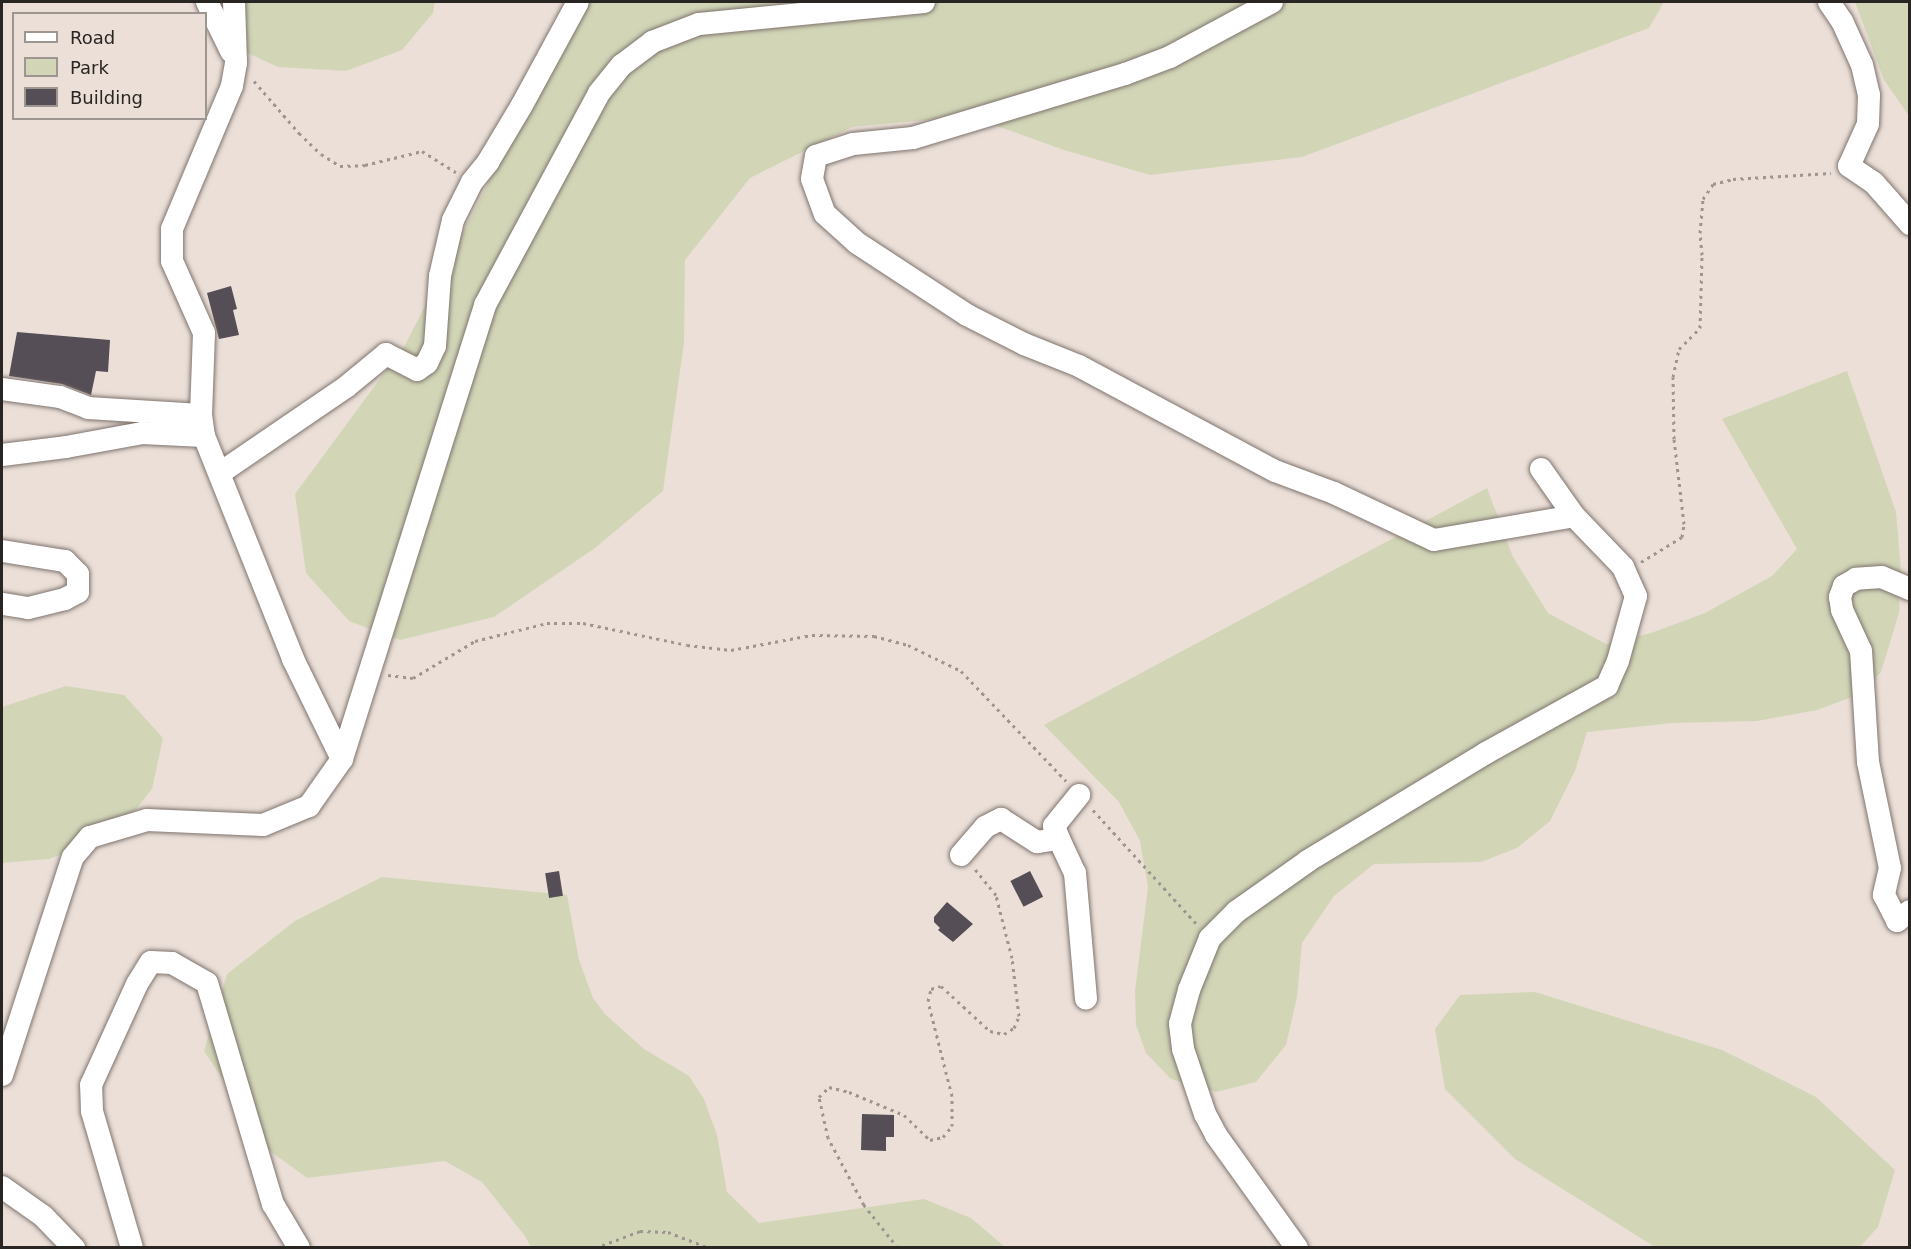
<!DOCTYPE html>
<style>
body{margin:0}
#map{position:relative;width:1911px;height:1249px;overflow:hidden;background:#ebdfd8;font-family:"DejaVu Sans",sans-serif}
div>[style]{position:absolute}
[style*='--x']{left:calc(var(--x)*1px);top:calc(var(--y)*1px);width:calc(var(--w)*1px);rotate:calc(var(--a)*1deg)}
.green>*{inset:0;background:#d2d6b7}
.building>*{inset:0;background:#554e56;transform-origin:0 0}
.path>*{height:3px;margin-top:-1.5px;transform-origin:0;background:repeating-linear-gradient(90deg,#9e9590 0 3px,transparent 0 7.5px)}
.roads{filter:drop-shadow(0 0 2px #7f746e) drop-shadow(0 0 2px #7f746e)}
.minor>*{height:22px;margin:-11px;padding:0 11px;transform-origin:11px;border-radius:11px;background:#fff}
span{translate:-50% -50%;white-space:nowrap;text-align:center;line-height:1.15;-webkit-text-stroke:6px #ebdfd8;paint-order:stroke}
.frame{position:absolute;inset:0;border:3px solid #292522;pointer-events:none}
.legend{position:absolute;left:12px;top:12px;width:195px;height:108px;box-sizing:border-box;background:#ebdfd8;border:2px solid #9d958f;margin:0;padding:8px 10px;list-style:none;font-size:18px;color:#292522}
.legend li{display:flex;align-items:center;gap:12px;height:30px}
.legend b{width:30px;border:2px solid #9d958f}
</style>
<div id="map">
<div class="green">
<i style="clip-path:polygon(212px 2px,435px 2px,433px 13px,402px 50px,346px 71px,278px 67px,232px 46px)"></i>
<i style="clip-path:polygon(579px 2px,1664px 2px,1649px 28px,1302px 157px,1150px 175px,1064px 150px,969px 116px,852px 127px,750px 178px,685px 260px,684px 343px,663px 491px,595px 548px,494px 617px,400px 640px,349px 621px,306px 573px,295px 494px,405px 345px,567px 30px)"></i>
<i style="clip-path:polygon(1855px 2px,1909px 2px,1909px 116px,1884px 80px)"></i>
<i style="clip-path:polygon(1847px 371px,1896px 512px,1901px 571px,1899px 613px,1881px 672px,1860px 694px,1817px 710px,1757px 721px,1673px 723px,1587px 732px,1575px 771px,1550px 821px,1517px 848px,1481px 862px,1374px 864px,1334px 896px,1302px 943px,1297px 997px,1286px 1045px,1256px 1082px,1216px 1092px,1171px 1079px,1146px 1053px,1136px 1025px,1135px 991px,1148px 887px,1140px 841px,1119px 802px,1044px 725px,1487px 488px,1513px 557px,1548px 613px,1606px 644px,1651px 633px,1705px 613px,1772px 576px,1797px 549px,1722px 419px)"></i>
<i style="clip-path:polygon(66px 686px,124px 695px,163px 738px,152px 789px,117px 833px,49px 859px,2px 863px,2px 707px)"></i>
<i style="clip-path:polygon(382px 877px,567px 895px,579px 960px,593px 998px,605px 1014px,644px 1049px,689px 1076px,704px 1099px,717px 1135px,727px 1192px,759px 1223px,924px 1199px,971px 1218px,1005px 1247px,531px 1247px,525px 1236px,482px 1182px,445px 1161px,307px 1178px,270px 1151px,204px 1051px,227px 974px,295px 921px)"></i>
<i style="clip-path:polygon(1535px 992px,1722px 1050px,1816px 1097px,1895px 1170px,1878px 1227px,1860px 1247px,1655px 1247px,1515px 1159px,1445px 1089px,1435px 1029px,1460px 995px)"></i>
</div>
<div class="building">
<i style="clip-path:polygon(231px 286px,237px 309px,233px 310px,239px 335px,219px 339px,207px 293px)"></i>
<i style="clip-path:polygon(17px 332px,110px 340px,108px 372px,96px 371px,91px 395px,62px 384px,9px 376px)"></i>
<i style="left:559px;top:871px;width:25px;height:14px;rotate:81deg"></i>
<i style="left:1030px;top:871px;width:29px;height:22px;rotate:63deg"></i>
<i style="clip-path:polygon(947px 902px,973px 924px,953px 942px,938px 930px,940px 928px,934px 922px,934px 917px)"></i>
<i style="clip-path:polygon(862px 1114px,894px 1115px,894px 1137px,886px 1137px,886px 1151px,861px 1150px)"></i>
</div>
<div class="path">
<i style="--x:254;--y:81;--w:69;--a:49.1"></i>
<i style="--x:299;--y:133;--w:30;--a:44"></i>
<i style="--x:321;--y:154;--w:22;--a:32"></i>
<i style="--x:340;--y:166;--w:25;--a:-2"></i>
<i style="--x:365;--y:165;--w:59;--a:-13.8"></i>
<i style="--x:422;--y:151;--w:40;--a:32"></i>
<i style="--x:1641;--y:562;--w:48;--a:-31.4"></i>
<i style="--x:1682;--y:537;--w:13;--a:-81"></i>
<i style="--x:1684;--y:524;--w:86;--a:-96.7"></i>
<i style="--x:1674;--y:439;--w:62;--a:-90.9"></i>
<i style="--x:1673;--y:377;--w:29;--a:-78"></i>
<i style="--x:1679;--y:349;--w:30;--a:-45"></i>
<i style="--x:1700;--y:328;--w:73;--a:-88.4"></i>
<i style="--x:1702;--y:255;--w:22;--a:-95"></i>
<i style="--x:1700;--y:233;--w:34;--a:-85"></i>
<i style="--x:1703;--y:199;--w:18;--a:-56"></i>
<i style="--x:1713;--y:184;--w:21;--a:-14"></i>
<i style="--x:1733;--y:179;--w:98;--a:-3.5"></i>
<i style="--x:388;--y:675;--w:25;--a:7"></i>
<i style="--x:413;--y:678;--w:72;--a:-30.8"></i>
<i style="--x:475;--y:641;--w:74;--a:-14"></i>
<i style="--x:547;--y:623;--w:36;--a:0"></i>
<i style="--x:583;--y:623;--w:106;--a:11.9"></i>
<i style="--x:687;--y:645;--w:44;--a:6.5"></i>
<i style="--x:731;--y:650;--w:82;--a:-10.5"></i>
<i style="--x:812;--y:635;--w:62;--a:0.9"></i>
<i style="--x:874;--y:636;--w:35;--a:15"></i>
<i style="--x:908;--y:645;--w:59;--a:26.1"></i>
<i style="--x:961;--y:671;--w:152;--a:46.3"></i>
<i style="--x:1093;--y:810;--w:153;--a:47.7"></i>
<i style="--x:595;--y:1248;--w:48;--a:-20.7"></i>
<i style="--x:640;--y:1231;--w:28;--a:2"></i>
<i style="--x:668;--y:1232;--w:44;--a:21.3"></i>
<i style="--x:898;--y:1248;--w:55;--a:-128.3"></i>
<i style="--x:864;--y:1205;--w:76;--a:-118.2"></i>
<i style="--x:828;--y:1138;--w:42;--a:-102.4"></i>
<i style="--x:819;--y:1097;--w:14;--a:-45"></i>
<i style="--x:829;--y:1087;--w:21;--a:14"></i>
<i style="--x:849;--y:1092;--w:60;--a:22.7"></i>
<i style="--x:904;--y:1115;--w:36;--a:44"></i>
<i style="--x:930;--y:1140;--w:13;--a:-13"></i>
<i style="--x:943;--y:1137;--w:14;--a:-51"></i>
<i style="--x:952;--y:1126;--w:30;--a:-90"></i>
<i style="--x:952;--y:1096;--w:98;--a:-104.2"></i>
<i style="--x:928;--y:1001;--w:12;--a:-76"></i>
<i style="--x:931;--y:989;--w:10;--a:-17"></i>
<i style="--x:941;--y:986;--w:67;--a:42.6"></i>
<i style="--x:990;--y:1031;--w:14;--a:12"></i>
<i style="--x:1004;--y:1034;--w:12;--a:-31"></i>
<i style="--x:1014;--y:1028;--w:13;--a:-67"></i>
<i style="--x:1019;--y:1016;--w:58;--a:-96.9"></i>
<i style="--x:1012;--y:958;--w:65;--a:-104.3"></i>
<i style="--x:996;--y:895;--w:33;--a:-129"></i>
</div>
<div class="roads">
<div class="minor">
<i style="--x:207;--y:2;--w:55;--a:63.9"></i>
<i style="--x:234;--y:2;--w:61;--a:88.1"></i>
<i style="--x:236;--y:63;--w:23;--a:100"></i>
<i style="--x:232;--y:86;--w:155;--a:112.8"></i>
<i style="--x:172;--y:229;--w:32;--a:90"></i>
<i style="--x:172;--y:261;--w:79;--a:66"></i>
<i style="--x:204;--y:333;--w:82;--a:92.1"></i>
<i style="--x:201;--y:415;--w:21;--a:82"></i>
<i style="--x:204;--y:436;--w:240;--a:68.2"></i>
<i style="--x:293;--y:659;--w:111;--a:63.9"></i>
<i style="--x:1272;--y:2;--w:116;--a:151.7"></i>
<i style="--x:1170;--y:57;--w:48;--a:159.3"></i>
<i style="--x:1125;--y:74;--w:221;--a:163.2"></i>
<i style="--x:913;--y:138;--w:60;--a:174.3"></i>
<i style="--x:853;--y:144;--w:39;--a:162"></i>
<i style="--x:816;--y:156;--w:23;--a:100"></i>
<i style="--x:812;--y:179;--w:37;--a:70"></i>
<i style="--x:825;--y:214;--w:43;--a:42.2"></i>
<i style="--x:857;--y:243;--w:131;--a:33.2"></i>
<i style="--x:967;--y:315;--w:64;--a:27"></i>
<i style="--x:1024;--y:344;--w:59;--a:21.8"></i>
<i style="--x:1079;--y:366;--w:222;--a:28.2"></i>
<i style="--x:1275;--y:471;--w:63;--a:20.4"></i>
<i style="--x:1334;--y:493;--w:110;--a:25.2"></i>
<i style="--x:1434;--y:540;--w:142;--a:-9.7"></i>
<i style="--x:1574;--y:516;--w:71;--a:46.1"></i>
<i style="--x:1623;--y:567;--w:32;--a:66"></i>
<i style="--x:1636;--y:596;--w:67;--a:105.5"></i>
<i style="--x:1618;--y:661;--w:27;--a:114"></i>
<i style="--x:1607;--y:686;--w:138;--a:151"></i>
<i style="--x:1486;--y:753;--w:208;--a:148.8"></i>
<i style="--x:1308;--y:861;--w:88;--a:144.7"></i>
<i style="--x:1236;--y:912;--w:37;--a:135"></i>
<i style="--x:1210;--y:938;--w:56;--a:112"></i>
<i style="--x:1189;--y:990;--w:35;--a:105"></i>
<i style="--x:1180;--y:1024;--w:25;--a:83"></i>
<i style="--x:1183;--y:1049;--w:69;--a:71.3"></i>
<i style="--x:1205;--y:1114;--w:24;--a:62"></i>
<i style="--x:1216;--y:1135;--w:139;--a:54.4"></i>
<i style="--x:1829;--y:2;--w:23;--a:56"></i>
<i style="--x:1842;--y:21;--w:48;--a:65.6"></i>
<i style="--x:1862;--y:65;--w:31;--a:77"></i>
<i style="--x:1869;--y:95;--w:29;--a:92"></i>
<i style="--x:1868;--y:124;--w:46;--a:114.3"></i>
<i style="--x:1849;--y:166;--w:30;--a:34"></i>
<i style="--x:1874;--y:183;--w:55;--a:48.7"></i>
<i style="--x:2;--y:389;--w:59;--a:7.9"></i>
<i style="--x:60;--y:397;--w:30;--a:21"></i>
<i style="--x:88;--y:408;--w:113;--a:3.5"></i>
<i style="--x:2;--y:455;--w:64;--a:-7.1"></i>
<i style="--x:66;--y:447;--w:77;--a:-10.4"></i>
<i style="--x:142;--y:433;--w:62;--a:2.8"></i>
<i style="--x:1541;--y:469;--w:57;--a:54.9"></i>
<i style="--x:220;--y:473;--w:153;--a:-34.3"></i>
<i style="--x:346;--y:387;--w:52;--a:-39.5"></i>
<i style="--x:386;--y:354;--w:35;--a:27"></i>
<i style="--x:417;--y:370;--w:12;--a:-35"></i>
<i style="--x:427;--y:363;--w:19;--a:-65"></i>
<i style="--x:435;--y:346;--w:70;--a:-85.9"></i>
<i style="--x:440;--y:276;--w:57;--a:-76.9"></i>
<i style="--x:453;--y:220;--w:42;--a:-63.4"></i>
<i style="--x:472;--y:182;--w:26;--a:-51"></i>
<i style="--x:488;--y:162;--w:66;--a:-59.2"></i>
<i style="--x:522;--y:105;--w:117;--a:-61.5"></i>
<i style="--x:2;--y:551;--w:64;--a:9"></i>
<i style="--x:65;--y:561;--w:18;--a:45"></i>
<i style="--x:78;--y:574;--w:18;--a:90"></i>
<i style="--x:78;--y:592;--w:15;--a:152"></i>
<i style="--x:65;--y:599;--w:38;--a:166"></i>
<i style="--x:28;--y:608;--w:26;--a:-171"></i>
<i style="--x:1910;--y:589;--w:30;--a:-157"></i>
<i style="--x:1882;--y:577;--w:26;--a:176"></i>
<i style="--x:1856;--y:579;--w:14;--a:150"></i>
<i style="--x:1844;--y:586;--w:12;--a:110"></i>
<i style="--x:1840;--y:597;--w:13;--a:81"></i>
<i style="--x:1842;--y:610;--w:45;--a:65.1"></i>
<i style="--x:1861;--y:651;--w:111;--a:86.4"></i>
<i style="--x:1868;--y:762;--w:108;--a:78.3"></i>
<i style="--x:1890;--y:868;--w:28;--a:103"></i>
<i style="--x:1884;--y:895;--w:29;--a:63"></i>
<i style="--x:1897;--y:921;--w:16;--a:-38"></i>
<i style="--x:1059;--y:839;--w:38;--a:65"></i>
<i style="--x:1075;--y:873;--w:126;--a:85"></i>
<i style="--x:961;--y:855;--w:37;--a:-49"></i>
<i style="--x:985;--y:827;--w:18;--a:-27"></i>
<i style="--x:1001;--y:819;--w:43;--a:32.6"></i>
<i style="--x:1037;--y:842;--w:22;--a:-8"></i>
<i style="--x:1059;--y:839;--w:14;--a:-111"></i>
<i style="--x:1054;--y:826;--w:40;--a:-51"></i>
<i style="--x:2;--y:1075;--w:229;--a:-72"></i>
<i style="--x:73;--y:857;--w:26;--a:-50"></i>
<i style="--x:90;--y:837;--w:59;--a:-16.6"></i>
<i style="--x:147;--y:820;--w:116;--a:2.5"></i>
<i style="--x:263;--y:825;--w:50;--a:-22.4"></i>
<i style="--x:309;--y:806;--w:57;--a:-54.9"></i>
<i style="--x:342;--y:759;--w:476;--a:-72.5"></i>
<i style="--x:485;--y:305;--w:241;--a:-61.7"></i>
<i style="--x:599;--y:93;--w:36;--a:-51"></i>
<i style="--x:622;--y:65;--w:38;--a:-37"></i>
<i style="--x:652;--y:42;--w:50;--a:-21"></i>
<i style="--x:699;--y:24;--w:226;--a:-5.6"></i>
<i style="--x:2;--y:1187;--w:50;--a:35.3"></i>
<i style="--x:43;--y:1216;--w:45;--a:45.9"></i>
<i style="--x:132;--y:1248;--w:143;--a:-106.3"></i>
<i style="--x:92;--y:1111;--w:26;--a:-92"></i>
<i style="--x:91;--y:1085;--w:111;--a:-65.5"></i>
<i style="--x:137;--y:984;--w:26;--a:-58"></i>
<i style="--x:151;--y:962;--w:21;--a:3"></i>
<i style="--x:172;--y:963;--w:40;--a:29.7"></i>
<i style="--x:207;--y:983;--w:231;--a:73.4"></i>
<i style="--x:273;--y:1204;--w:51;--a:59.4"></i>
</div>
</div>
<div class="frame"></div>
<ul class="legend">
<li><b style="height:8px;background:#fff"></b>Road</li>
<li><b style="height:16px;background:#d2d6b7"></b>Park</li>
<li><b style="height:16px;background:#554e56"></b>Building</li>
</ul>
</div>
